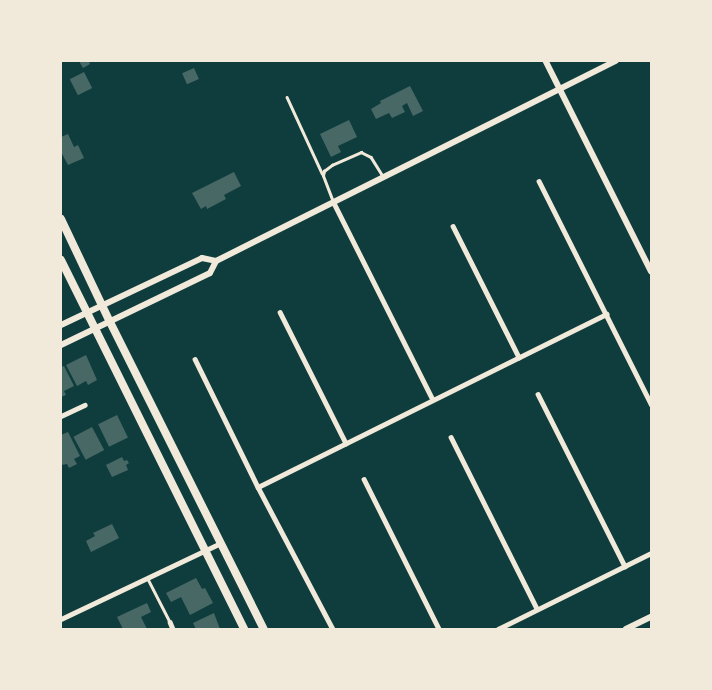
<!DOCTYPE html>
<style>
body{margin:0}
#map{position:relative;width:712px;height:690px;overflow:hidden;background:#0f3d3e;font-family:"Nunito Sans",sans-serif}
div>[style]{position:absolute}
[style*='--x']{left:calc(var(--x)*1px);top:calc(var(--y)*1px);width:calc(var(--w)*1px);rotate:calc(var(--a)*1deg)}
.building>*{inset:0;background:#486865;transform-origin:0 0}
.service>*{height:2.5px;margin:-1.25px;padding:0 1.25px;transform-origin:1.25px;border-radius:1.25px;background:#f1e9da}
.minor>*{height:4.5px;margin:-2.25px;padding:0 2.25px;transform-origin:2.25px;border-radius:2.25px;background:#f1e9da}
.tertiary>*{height:5.5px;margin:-2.75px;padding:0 2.75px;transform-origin:2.75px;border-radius:2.75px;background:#f1e9da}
.secondary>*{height:6px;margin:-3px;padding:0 3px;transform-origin:3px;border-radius:3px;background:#f1e9da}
.primary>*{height:8px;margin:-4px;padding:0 4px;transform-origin:4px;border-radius:4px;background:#f1e9da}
span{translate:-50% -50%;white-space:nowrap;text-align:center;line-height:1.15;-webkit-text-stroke:4px #f1e9da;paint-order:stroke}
.frame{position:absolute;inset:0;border:62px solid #f1e9da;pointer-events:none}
</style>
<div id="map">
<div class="building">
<i style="clip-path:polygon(79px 61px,89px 61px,90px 64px,83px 68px)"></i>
<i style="left:194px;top:68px;width:12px;height:13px;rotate:66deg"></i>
<i style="left:84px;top:72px;width:18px;height:16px;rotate:63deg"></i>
<i style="clip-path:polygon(410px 86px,423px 111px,413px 116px,407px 103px,402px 106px,405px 112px,392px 118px,389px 113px,376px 119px,371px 109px,381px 103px,380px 101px)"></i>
<i style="clip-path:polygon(349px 120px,357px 137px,338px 146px,341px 152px,331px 157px,320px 134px)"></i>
<i style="clip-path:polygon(68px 134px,74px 147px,78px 145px,84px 158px,68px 165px,61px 152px,61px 137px)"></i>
<i style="clip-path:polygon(234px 172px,241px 186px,224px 195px,226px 199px,207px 209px,206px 206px,201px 209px,192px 193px)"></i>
<i style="clip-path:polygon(86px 355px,97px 380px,88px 385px,86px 381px,77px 386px,66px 365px)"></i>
<i style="clip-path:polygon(64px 366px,74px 386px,64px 391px,66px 395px,61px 397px,61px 367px)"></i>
<i style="left:117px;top:415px;width:25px;height:21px;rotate:64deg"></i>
<i style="left:92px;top:427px;width:26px;height:21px;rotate:62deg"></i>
<i style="clip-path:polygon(68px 432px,80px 456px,74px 459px,77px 464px,69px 468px,67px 464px,61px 465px,61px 435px)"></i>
<i style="clip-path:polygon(122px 457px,124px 461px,127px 460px,129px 463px,126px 465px,128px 470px,112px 477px,106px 465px)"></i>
<i style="clip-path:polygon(112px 524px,119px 538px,91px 552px,86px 541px,95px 536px,93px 533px)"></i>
<i style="clip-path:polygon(196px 578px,202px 589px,205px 588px,213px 603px,190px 615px,181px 597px,171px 602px,166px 593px)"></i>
<i style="clip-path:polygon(147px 603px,151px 612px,141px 617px,147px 629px,123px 629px,117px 617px)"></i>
<i style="clip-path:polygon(214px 613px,220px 629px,196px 629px,193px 623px)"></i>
</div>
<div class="service">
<i style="--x:287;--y:97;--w:84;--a:65.3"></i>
<i style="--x:333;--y:202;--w:28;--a:-111"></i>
<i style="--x:323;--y:176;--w:5;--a:-79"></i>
<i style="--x:324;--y:171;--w:10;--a:-37"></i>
<i style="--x:332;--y:165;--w:32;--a:-24"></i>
<i style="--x:361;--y:152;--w:11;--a:27"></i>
<i style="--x:371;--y:157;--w:22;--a:58"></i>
<i style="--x:148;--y:579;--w:48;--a:62.9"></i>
</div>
<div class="minor">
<i style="--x:539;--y:181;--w:250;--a:63.3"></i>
<i style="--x:334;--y:203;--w:220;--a:63.3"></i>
<i style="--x:453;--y:226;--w:147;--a:63.3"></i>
<i style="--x:280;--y:312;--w:147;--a:63.3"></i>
<i style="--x:195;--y:359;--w:143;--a:63.8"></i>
<i style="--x:258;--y:487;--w:161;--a:62.2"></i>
<i style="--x:538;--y:394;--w:193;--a:63.2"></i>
<i style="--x:61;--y:416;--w:26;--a:-25"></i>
<i style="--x:451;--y:437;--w:192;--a:63.4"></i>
<i style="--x:364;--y:479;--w:168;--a:63.4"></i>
<i style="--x:258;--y:487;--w:389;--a:-26.4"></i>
<i style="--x:61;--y:619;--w:177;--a:-25.4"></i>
<i style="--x:170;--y:622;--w:8;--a:67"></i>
<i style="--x:498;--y:629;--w:171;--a:-26.4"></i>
</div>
<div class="tertiary">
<i style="--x:546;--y:61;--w:235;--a:63.4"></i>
<i style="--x:626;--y:629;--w:28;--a:-26"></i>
</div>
<div class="secondary">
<i style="--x:61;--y:325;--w:156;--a:-25.4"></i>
<i style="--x:202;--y:258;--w:14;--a:12"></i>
<i style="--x:61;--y:345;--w:165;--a:-25.8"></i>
<i style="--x:210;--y:273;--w:13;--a:-63"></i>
<i style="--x:216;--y:261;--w:447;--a:-26.6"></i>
</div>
<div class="primary">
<i style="--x:61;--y:219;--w:114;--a:64.6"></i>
<i style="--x:110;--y:322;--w:343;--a:63.4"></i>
<i style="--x:61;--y:260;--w:412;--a:63.6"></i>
</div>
<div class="frame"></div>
</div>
